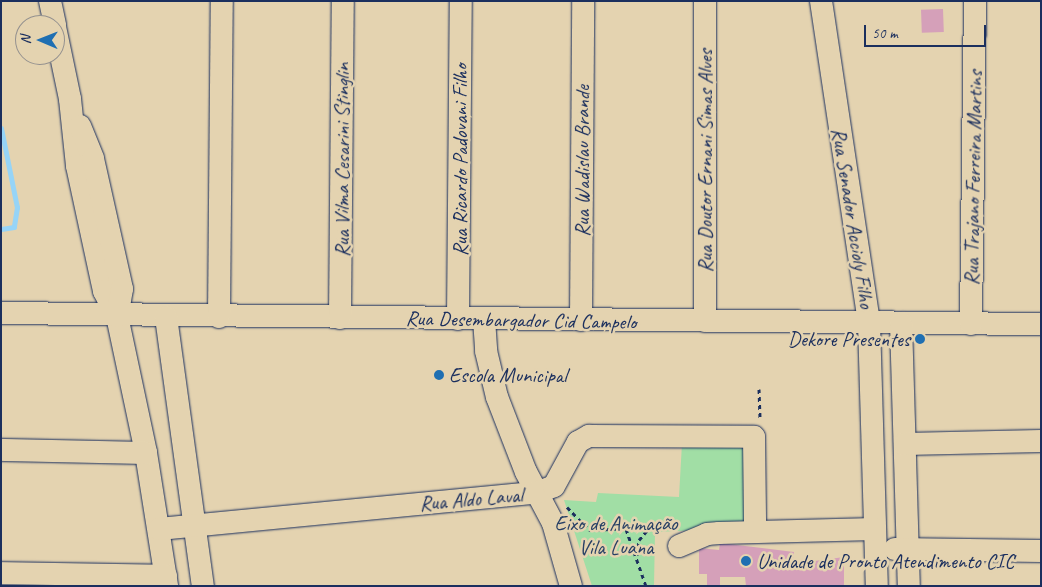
<!DOCTYPE html>
<meta charset="utf-8">
<style>
body{margin:0}
#map{position:relative;width:1042px;height:587px;overflow:hidden;background:#e4d3b0;font-family:Caveat,sans-serif}
div>[style]{position:absolute}
[style*='--x']{left:calc(var(--x)*1px);top:calc(var(--y)*1px);width:calc(var(--w)*1px);rotate:calc(var(--a)*1deg)}
.green>*{inset:0;background:#a1dea5}
.stream>*{height:5px;margin:-2.5px;padding:0 2.5px;transform-origin:2.5px;border-radius:2.5px;background:#96d4f7}
.building>*{inset:0;background:#d5a0b9;transform-origin:0 0}
.path>*{height:3px;margin-top:-1.5px;transform-origin:0;background:repeating-linear-gradient(90deg,#1b2f5e 0 4px,transparent 0 8px)}
.roads{filter:drop-shadow(0 0 1px #1b2f5e) drop-shadow(0 0 1px #1b2f5e)}
.minor>*{height:22px;margin:-11px;padding:0 11px;transform-origin:11px;border-radius:11px;background:#e4d3b0}
.dots>*{width:14px;height:14px;translate:-50% -50%;box-sizing:border-box;border:2px solid #e4d3b0;border-radius:50%}
span{translate:-50% -50%;white-space:nowrap;text-align:center;line-height:1.15;-webkit-text-stroke:5px #e4d3b0;paint-order:stroke}
.street-label{font-size:21px;color:#1b2f5e}
.poi-label{font-size:21px;color:#1b2f5e}
.right{translate:-100% -50%;text-align:right}
.left{translate:0 -50%;text-align:left}
.park-label{font-size:21px;color:#284065}
.frame{position:absolute;inset:0;border:2px solid #1b2f5e;pointer-events:none}
.north{position:absolute;left:15px;top:15px;width:50px;height:50px;box-sizing:border-box;background:#e4d3b0;border:1px solid #94918f;border-radius:50%;rotate:271deg;font-size:14px;font-weight:700;line-height:20px;text-align:center;color:#1b2f5e}
.north::after{content:'';display:block;margin:auto;width:18px;height:22px;background:#1f6fb2;clip-path:polygon(50% 0,100% 100%,50% 72%,0 100%)}
.scale{position:absolute;left:864px;top:25px;width:122px;height:22px;box-sizing:border-box;border:2px solid #1b2f5e;border-top:0;padding-left:6px;font-size:15px;line-height:18px;white-space:nowrap;color:#1b2f5e;-webkit-text-stroke:4px #e4d3b0;paint-order:stroke}
</style>
<div id="map">
<div class="green">
<i style="clip-path:polygon(682px 443px,746px 445px,747px 528px,655px 532px,654px 586px,592px 586px,564px 500px,596px 502px,598px 493px,679px 497px)"></i>
</div>
<div class="stream">
<i style="--x:1;--y:128;--w:81;--a:78.6"></i>
<i style="--x:17;--y:207;--w:20;--a:99"></i>
<i style="--x:14;--y:227;--w:13;--a:171"></i>
</div>
<div class="building">
<i style="left:943px;top:9px;width:23px;height:22px;rotate:88deg"></i>
<i style="clip-path:polygon(720px 543px,794px 552px,793px 564px,844px 557px,844px 586px,746px 586px,745px 577px,720px 577px,720px 586px,707px 586px,707px 574px,699px 574px,699px 548px,719px 550px)"></i>
</div>
<div class="path">
<i style="--x:759;--y:389;--w:31;--a:88"></i>
<i style="--x:567;--y:507;--w:32;--a:46"></i>
<i style="--x:589;--y:530;--w:86;--a:-2.7"></i>
<i style="--x:626;--y:529;--w:60;--a:70.7"></i>
<i style="--x:637;--y:555;--w:15;--a:-82"></i>
<i style="--x:639;--y:540;--w:16;--a:-50"></i>
</div>
<div class="roads">
<div class="minor">
<i style="--x:50;--y:1;--w:25;--a:78"></i>
<i style="--x:705;--y:1;--w:320;--a:90"></i>
<i style="--x:821;--y:1;--w:326;--a:81.5"></i>
<i style="--x:869;--y:323;--w:263;--a:88.3"></i>
<i style="--x:55;--y:27;--w:74;--a:78.2"></i>
<i style="--x:70;--y:99;--w:67;--a:84"></i>
<i style="--x:77;--y:166;--w:128;--a:77.8"></i>
<i style="--x:104;--y:291;--w:28;--a:63"></i>
<i style="--x:117;--y:316;--w:140;--a:78"></i>
<i style="--x:146;--y:453;--w:135;--a:81"></i>
<i style="--x:80;--y:126;--w:35;--a:68"></i>
<i style="--x:93;--y:159;--w:133;--a:77.4"></i>
<i style="--x:122;--y:289;--w:27;--a:100"></i>
<i style="--x:1;--y:313;--w:1040;--a:0.61"></i>
<i style="--x:166;--y:317;--w:272;--a:82.2"></i>
<i style="--x:219;--y:317;--w:316;--a:-89.5"></i>
<i style="--x:340;--y:318;--w:317;--a:-89.5"></i>
<i style="--x:458;--y:319;--w:318;--a:-89.5"></i>
<i style="--x:484;--y:319;--w:32;--a:86"></i>
<i style="--x:486;--y:351;--w:47;--a:76.6"></i>
<i style="--x:497;--y:397;--w:80;--a:68.9"></i>
<i style="--x:526;--y:472;--w:58;--a:62.1"></i>
<i style="--x:553;--y:523;--w:66;--a:74.1"></i>
<i style="--x:581;--y:320;--w:319;--a:-89.6"></i>
<i style="--x:901;--y:323;--w:263;--a:88.3"></i>
<i style="--x:971;--y:324;--w:323;--a:-89.3"></i>
<i style="--x:905;--y:444;--w:136;--a:-1.3"></i>
<i style="--x:1;--y:450;--w:145;--a:1.2"></i>
<i style="--x:159;--y:529;--w:379;--a:-5.5"></i>
<i style="--x:536;--y:493;--w:19;--a:-21"></i>
<i style="--x:554;--y:486;--w:50;--a:-61.4"></i>
<i style="--x:578;--y:442;--w:13;--a:-29"></i>
<i style="--x:589;--y:436;--w:165;--a:0.3"></i>
<i style="--x:754;--y:437;--w:88;--a:89.3"></i>
<i style="--x:679;--y:546;--w:30;--a:-23"></i>
<i style="--x:707;--y:534;--w:12;--a:-5"></i>
<i style="--x:719;--y:533;--w:156;--a:-1.5"></i>
<i style="--x:895;--y:549;--w:146;--a:0.8"></i>
<i style="--x:1;--y:573;--w:165;--a:1"></i>
</div>
</div>
<div class="dots">
<i style="left:920px;top:339px;background:#1f6fb2"></i>
<i style="left:439px;top:375px;background:#1f6fb2"></i>
<i style="left:746px;top:561px;background:#1f6fb2"></i>
</div>
<div class="street-label">
<span style="left:342px;top:160px;rotate:-90deg">Rua Vilma Cesarini Stinglin</span>
<span style="left:460px;top:160px;rotate:-90deg">Rua Ricardo Padovani Filho</span>
<span style="left:582px;top:161px;rotate:-90deg">Rua Wadislau Brande</span>
<span style="left:705px;top:161px;rotate:-90deg">Rua Doutor Ernani Simas Alves</span>
<span style="left:973px;top:178px;rotate:-89deg">Rua Trajano Ferreira Martins</span>
<span style="left:853px;top:218px;rotate:81deg">Rua Senador Accioly Filho</span>
<span style="left:521px;top:320px;rotate:1deg">Rua Desembargador Cid Campelo</span>
<span style="left:471px;top:499px;rotate:-5deg">Rua Aldo Laval</span>
</div>
<div class="poi-label">
<span class="right" style="left:910px;top:339px">Dekore Presentes</span>
<span class="left" style="left:449px;top:375px">Escola Municipal</span>
<span class="left" style="left:757px;top:561px">Unidade de Pronto Atendimento CIC</span>
</div>
<div class="park-label">
<span style="left:616px;top:535px">Eixo de Animação<br>Vila Luana</span>
</div>
<div class="frame"></div>
<div class="north">N</div>
<div class="scale">50 m</div>
</div>
